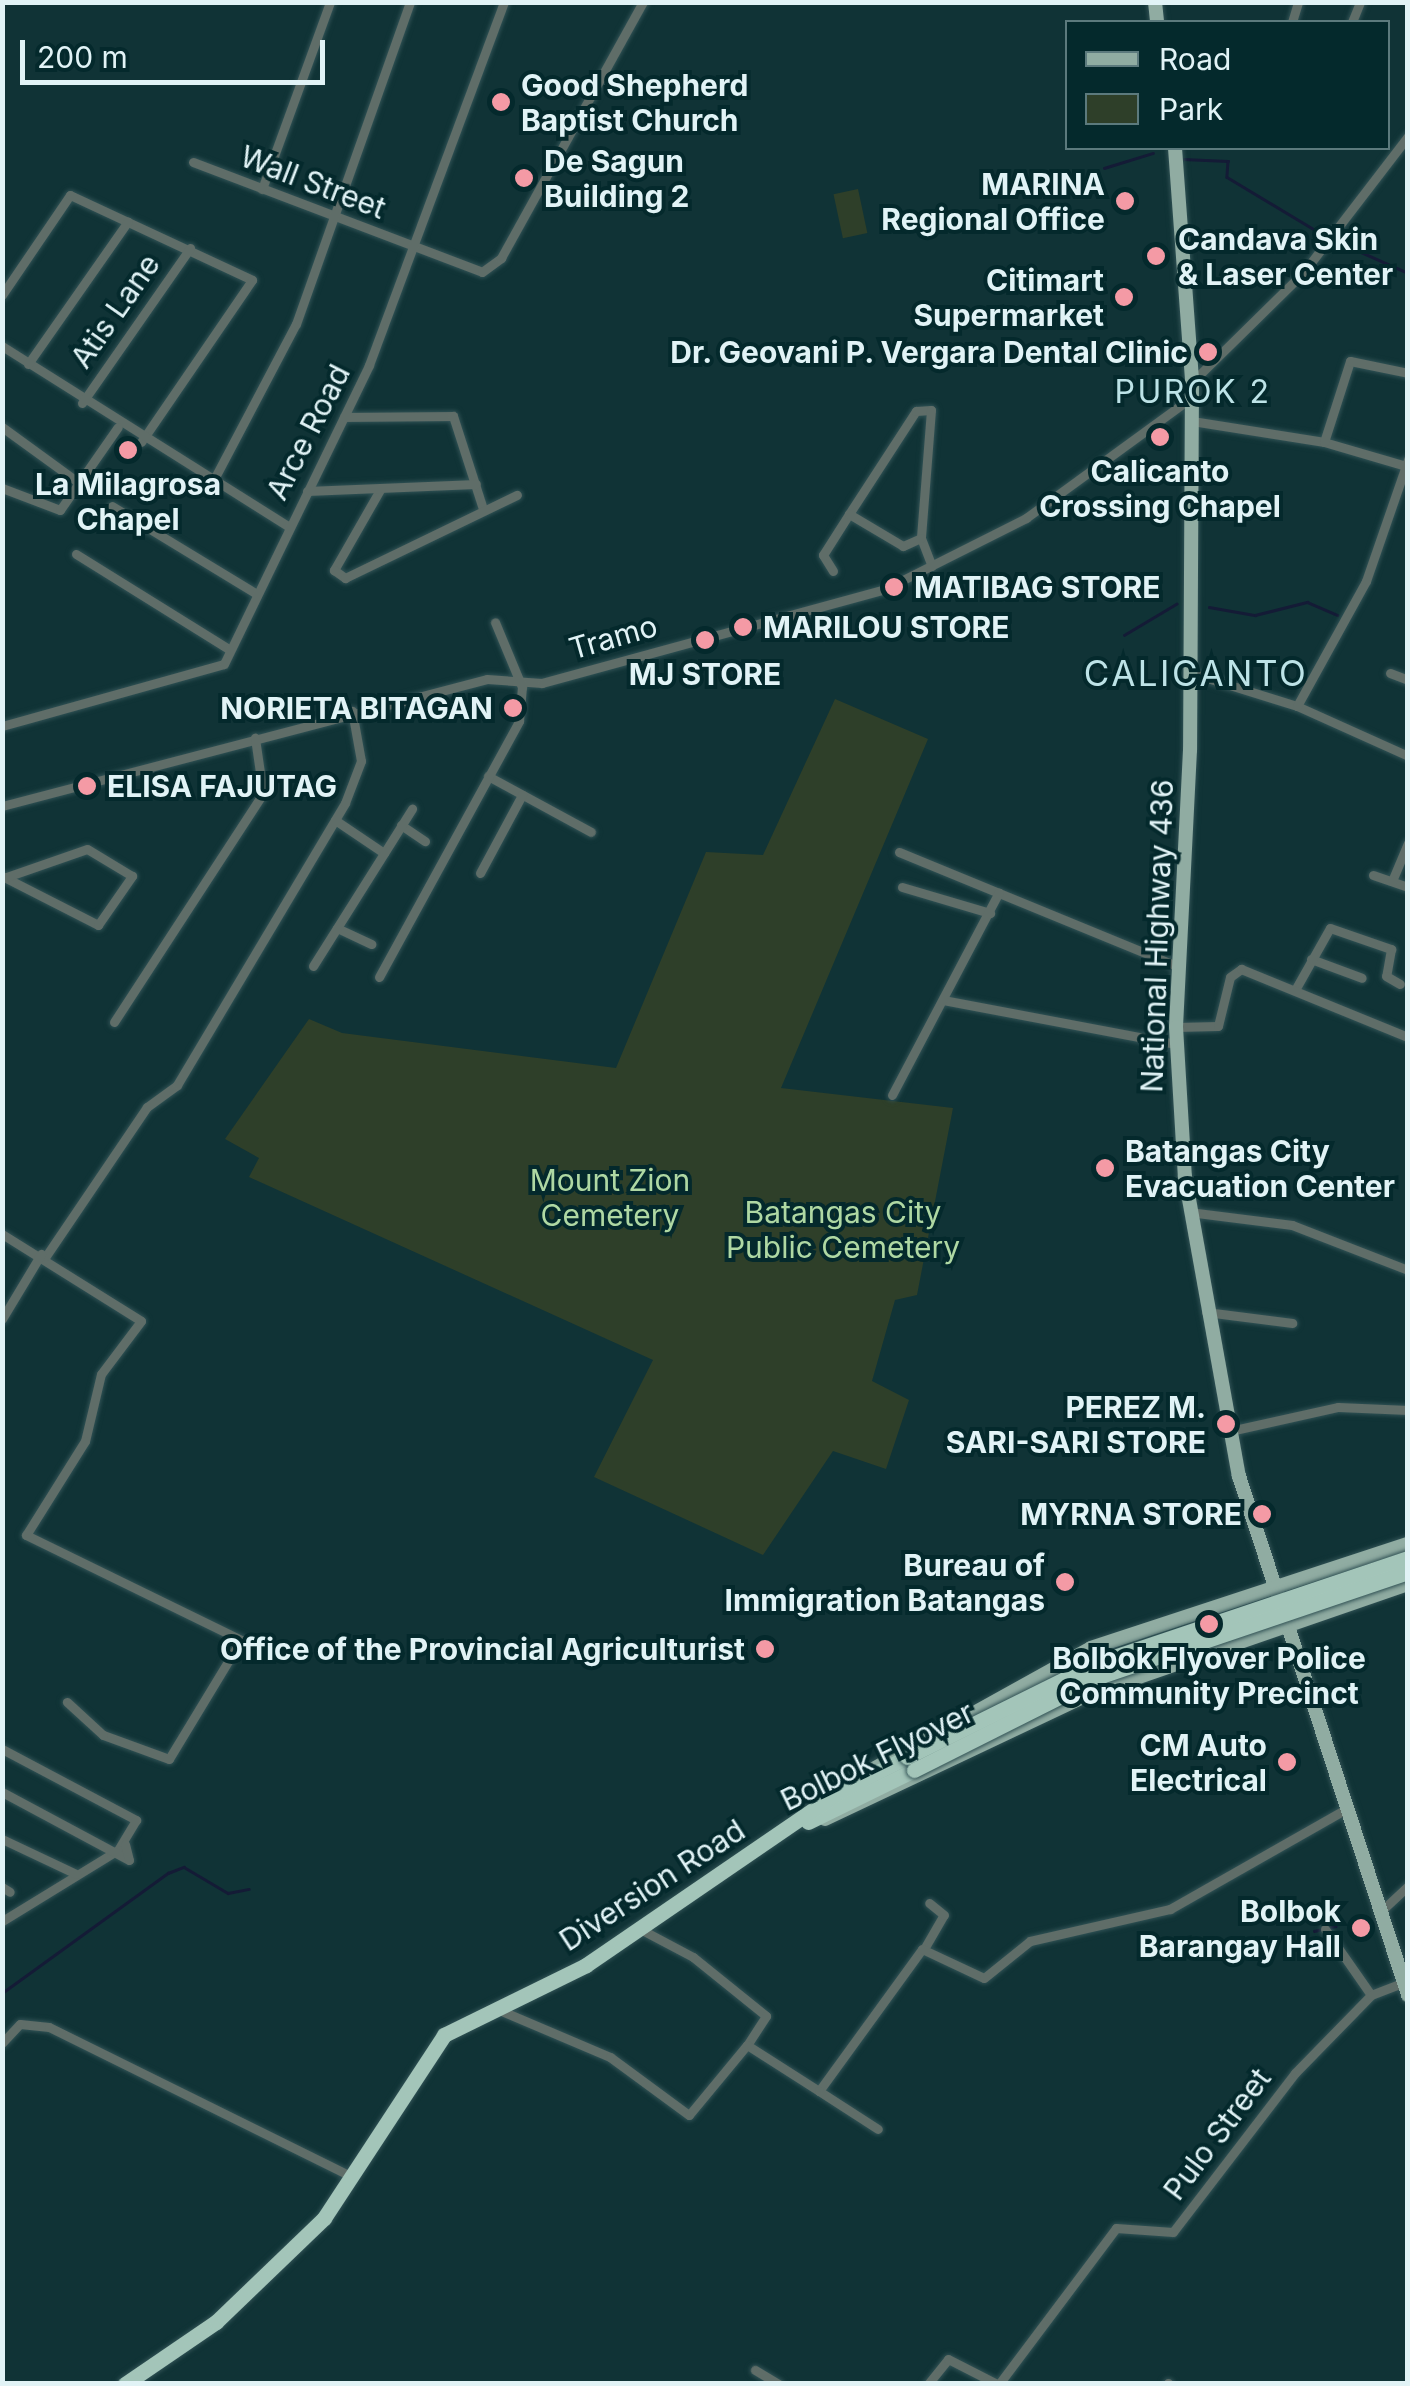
<!DOCTYPE html>
<style>
body{margin:0}
#map{position:relative;width:1410px;height:2386px;overflow:hidden;background:#103336;font-family:Inter,sans-serif}
div>[style]{position:absolute}
[style*='--x']{left:calc(var(--x)*1px);top:calc(var(--y)*1px);width:calc(var(--w)*1px);rotate:calc(var(--a)*1deg)}
.green>*{inset:0;background:#2e3f29;transform-origin:0 0}
.stream>*{height:2.5px;margin:-1.25px;padding:0 1.25px;transform-origin:1.25px;border-radius:1.25px;background:#141b36}
.roads{filter:drop-shadow(0 0 2px #315255) drop-shadow(0 0 2px #315255)}
.street>*{height:9px;margin:-4.5px;padding:0 4.5px;transform-origin:4.5px;border-radius:4.5px;background:#5f6d68}
.primary>*{height:14px;margin:-7px;padding:0 7px;transform-origin:7px;border-radius:7px;background:#90aca2}
.highway>*{height:15px;margin:-7.5px;padding:0 7.5px;transform-origin:7.5px;border-radius:7.5px;background:#a3c5b9}
.bridges{filter:drop-shadow(0 0 2px #315255) drop-shadow(0 0 2px #315255)}
.highway-bridge>*{height:15px;margin:-7.5px;padding:0 7.5px;transform-origin:7.5px;border-radius:7.5px;background:#a3c5b9}
.dots>*{width:28px;height:28px;translate:-50% -50%;box-sizing:border-box;border:5px solid #04292c;border-radius:50%}
span{translate:-50% -50%;white-space:nowrap;text-align:center;line-height:1.15;-webkit-text-stroke:8px #04292c;paint-order:stroke}
.poi-label{font-size:30px;color:#e1f3f6;font-weight:700}
.left{translate:0 -50%;text-align:left}
.right{translate:-100% -50%;text-align:right}
.street-label{font-size:30px;color:#e1f3f6}
.park-label{font-size:30px;color:#afd8a3}
.neighbourhood-label{font-size:32px;color:#bde3e7;letter-spacing:2.5px}
.quarter-label{font-size:35px;color:#bde3e7;letter-spacing:2.5px}
.frame{position:absolute;inset:0;border:5px solid #e1f3f6;pointer-events:none}
.legend{position:absolute;left:1065px;top:20px;width:325px;height:130px;box-sizing:border-box;background:#04292c;border:2px solid #5c7a7d;margin:0;padding:12px 18px;list-style:none;font-size:30px;color:#e1f3f6}
.legend li{display:flex;align-items:center;gap:20px;height:50px}
.legend b{width:50px;border:2px solid #5c7a7d}
.scale{position:absolute;left:20px;top:40px;width:305px;height:45px;box-sizing:border-box;border:5px solid #e1f3f6;border-top:0;padding-left:12px;font-size:30px;line-height:35px;white-space:nowrap;color:#e1f3f6;-webkit-text-stroke:8px #04292c;paint-order:stroke}
</style>
<div id="map">
<div class="green">
<i style="left:858px;top:189px;width:45px;height:25px;rotate:78deg"></i>
<i style="clip-path:polygon(835px 699px,928px 739px,781px 1088px,953px 1108px,917px 1295px,895px 1300px,872px 1381px,909px 1400px,886px 1469px,833px 1451px,763px 1555px,594px 1477px,653px 1360px,249px 1177px,259px 1158px,225px 1139px,309px 1019px,342px 1033px,616px 1068px,706px 852px,763px 855px)"></i>
</div>
<div class="stream">
<i style="--x:1183;--y:159;--w:45;--a:2.5"></i>
<i style="--x:1228;--y:161;--w:16;--a:94"></i>
<i style="--x:1227;--y:177;--w:114;--a:31"></i>
<i style="--x:1104;--y:168;--w:51;--a:-17"></i>
<i style="--x:1334;--y:240;--w:81;--a:24"></i>
<i style="--x:1209;--y:607;--w:47;--a:9.9"></i>
<i style="--x:1255;--y:615;--w:54;--a:-14"></i>
<i style="--x:1307;--y:602;--w:33;--a:23"></i>
<i style="--x:1124;--y:635;--w:61;--a:-30.8"></i>
<i style="--x:1314;--y:1931;--w:22;--a:-13"></i>
<i style="--x:2;--y:1993;--w:205;--a:-35.9"></i>
<i style="--x:168;--y:1873;--w:17;--a:-21"></i>
<i style="--x:184;--y:1867;--w:51;--a:30.6"></i>
<i style="--x:228;--y:1893;--w:21;--a:-11"></i>
</div>
<div class="roads">
<div class="street">
<i style="--x:1292;--y:22;--w:21;--a:-73"></i>
<i style="--x:1352;--y:22;--w:22;--a:-68"></i>
<i style="--x:193;--y:162;--w:309;--a:20.8"></i>
<i style="--x:482;--y:272;--w:24;--a:-36"></i>
<i style="--x:501;--y:258;--w:293;--a:-61"></i>
<i style="--x:262;--y:189;--w:199;--a:-70"></i>
<i style="--x:2;--y:295;--w:121;--a:-55.8"></i>
<i style="--x:70;--y:195;--w:201;--a:25"></i>
<i style="--x:252;--y:280;--w:196;--a:124.4"></i>
<i style="--x:2;--y:346;--w:338;--a:32.2"></i>
<i style="--x:28;--y:364;--w:174;--a:-55"></i>
<i style="--x:1193;--y:381;--w:154;--a:-44.5"></i>
<i style="--x:1303;--y:273;--w:173;--a:-52.5"></i>
<i style="--x:82;--y:403;--w:189;--a:-55.1"></i>
<i style="--x:344;--y:417;--w:109;--a:-0.5"></i>
<i style="--x:453;--y:416;--w:98;--a:72.1"></i>
<i style="--x:1192;--y:421;--w:134;--a:9"></i>
<i style="--x:1324;--y:442;--w:85;--a:16.3"></i>
<i style="--x:2;--y:427;--w:95;--a:36"></i>
<i style="--x:1324;--y:442;--w:85;--a:-72.2"></i>
<i style="--x:1350;--y:361;--w:59;--a:11.7"></i>
<i style="--x:212;--y:483;--w:180;--a:-62.2"></i>
<i style="--x:296;--y:324;--w:342;--a:-70.5"></i>
<i style="--x:2;--y:488;--w:62;--a:20.8"></i>
<i style="--x:60;--y:510;--w:101;--a:-55.1"></i>
<i style="--x:381;--y:488;--w:95;--a:119.8"></i>
<i style="--x:334;--y:570;--w:14;--a:36"></i>
<i style="--x:345;--y:578;--w:191;--a:-25.8"></i>
<i style="--x:307;--y:491;--w:169;--a:-2.4"></i>
<i style="--x:112;--y:506;--w:170;--a:31.3"></i>
<i style="--x:921;--y:538;--w:30;--a:69"></i>
<i style="--x:76;--y:554;--w:181;--a:31.9"></i>
<i style="--x:833;--y:571;--w:19;--a:-122"></i>
<i style="--x:823;--y:555;--w:49;--a:-57.6"></i>
<i style="--x:849;--y:514;--w:123;--a:-57"></i>
<i style="--x:916;--y:411;--w:15;--a:-4"></i>
<i style="--x:931;--y:410;--w:128;--a:94.5"></i>
<i style="--x:921;--y:538;--w:20;--a:156"></i>
<i style="--x:903;--y:546;--w:63;--a:-149.3"></i>
<i style="--x:1191;--y:673;--w:111;--a:17.3"></i>
<i style="--x:1297;--y:706;--w:122;--a:24.2"></i>
<i style="--x:1390;--y:673;--w:19;--a:21"></i>
<i style="--x:1297;--y:706;--w:143;--a:-61.1"></i>
<i style="--x:1366;--y:581;--w:128;--a:-70.9"></i>
<i style="--x:2;--y:726;--w:230;--a:-15.6"></i>
<i style="--x:224;--y:664;--w:332;--a:-64.1"></i>
<i style="--x:369;--y:365;--w:387;--a:-69.6"></i>
<i style="--x:488;--y:776;--w:117;--a:28.5"></i>
<i style="--x:2;--y:806;--w:501;--a:-14.67"></i>
<i style="--x:487;--y:679;--w:55;--a:4.2"></i>
<i style="--x:542;--y:683;--w:356;--a:-15.3"></i>
<i style="--x:885;--y:589;--w:158;--a:-26.7"></i>
<i style="--x:1026;--y:518;--w:205;--a:-36.1"></i>
<i style="--x:335;--y:820;--w:59;--a:34"></i>
<i style="--x:401;--y:825;--w:29;--a:34"></i>
<i style="--x:899;--y:852;--w:300;--a:22.3"></i>
<i style="--x:480;--y:873;--w:89;--a:-61.7"></i>
<i style="--x:1373;--y:875;--w:37;--a:19"></i>
<i style="--x:2;--y:876;--w:108;--a:27"></i>
<i style="--x:98;--y:925;--w:60;--a:-55.2"></i>
<i style="--x:132;--y:876;--w:52;--a:-149"></i>
<i style="--x:87;--y:849;--w:86;--a:160.9"></i>
<i style="--x:1392;--y:881;--w:41;--a:-67.2"></i>
<i style="--x:902;--y:887;--w:92;--a:16.5"></i>
<i style="--x:337;--y:928;--w:38;--a:25"></i>
<i style="--x:1311;--y:959;--w:54;--a:20.4"></i>
<i style="--x:313;--y:966;--w:186;--a:-57.8"></i>
<i style="--x:379;--y:977;--w:292;--a:-61.3"></i>
<i style="--x:519;--y:721;--w:34;--a:-85"></i>
<i style="--x:522;--y:687;--w:70;--a:-112.6"></i>
<i style="--x:1295;--y:990;--w:71;--a:-60.6"></i>
<i style="--x:1330;--y:928;--w:65;--a:19"></i>
<i style="--x:1391;--y:949;--w:27;--a:100"></i>
<i style="--x:1386;--y:976;--w:16;--a:30"></i>
<i style="--x:943;--y:1000;--w:237;--a:10.7"></i>
<i style="--x:114;--y:1022;--w:273;--a:-56.9"></i>
<i style="--x:263;--y:793;--w:56;--a:-98.3"></i>
<i style="--x:1176;--y:1027;--w:42;--a:-1.4"></i>
<i style="--x:1218;--y:1026;--w:50;--a:-76.2"></i>
<i style="--x:1230;--y:977;--w:14;--a:-36"></i>
<i style="--x:1241;--y:969;--w:180;--a:22.2"></i>
<i style="--x:892;--y:1095;--w:229;--a:-62.2"></i>
<i style="--x:1189;--y:1212;--w:104;--a:7.2"></i>
<i style="--x:1292;--y:1225;--w:124;--a:21.2"></i>
<i style="--x:2;--y:1234;--w:164;--a:32"></i>
<i style="--x:141;--y:1321;--w:66;--a:127"></i>
<i style="--x:101;--y:1374;--w:69;--a:103.4"></i>
<i style="--x:85;--y:1441;--w:111;--a:122.1"></i>
<i style="--x:26;--y:1535;--w:239;--a:26"></i>
<i style="--x:241;--y:1640;--w:139;--a:121.2"></i>
<i style="--x:169;--y:1759;--w:70;--a:-160"></i>
<i style="--x:103;--y:1735;--w:49;--a:-137.5"></i>
<i style="--x:46;--y:1256;--w:180;--a:-55.9"></i>
<i style="--x:147;--y:1107;--w:37;--a:-36"></i>
<i style="--x:177;--y:1085;--w:328;--a:-59.2"></i>
<i style="--x:345;--y:803;--w:45;--a:-69.1"></i>
<i style="--x:361;--y:761;--w:51;--a:-100.2"></i>
<i style="--x:1206;--y:1312;--w:87;--a:7.3"></i>
<i style="--x:2;--y:1319;--w:76;--a:-59"></i>
<i style="--x:1230;--y:1431;--w:111;--a:-12.5"></i>
<i style="--x:1338;--y:1407;--w:70;--a:2.5"></i>
<i style="--x:2;--y:1749;--w:152;--a:27.9"></i>
<i style="--x:136;--y:1820;--w:35;--a:121"></i>
<i style="--x:118;--y:1850;--w:136;--a:148.5"></i>
<i style="--x:2;--y:1792;--w:144;--a:28.2"></i>
<i style="--x:129;--y:1860;--w:16;--a:-104"></i>
<i style="--x:2;--y:1839;--w:82;--a:25.3"></i>
<i style="--x:2;--y:1887;--w:9;--a:32"></i>
<i style="--x:1379;--y:1913;--w:40;--a:-43"></i>
<i style="--x:1325;--y:1929;--w:80;--a:55.1"></i>
<i style="--x:642;--y:1930;--w:58;--a:27.9"></i>
<i style="--x:693;--y:1957;--w:94;--a:38.9"></i>
<i style="--x:766;--y:2016;--w:35;--a:123"></i>
<i style="--x:924;--y:1949;--w:39;--a:-60"></i>
<i style="--x:944;--y:1915;--w:19;--a:-141"></i>
<i style="--x:497;--y:2009;--w:123;--a:23"></i>
<i style="--x:610;--y:2057;--w:98;--a:36.3"></i>
<i style="--x:689;--y:2115;--w:91;--a:-50.4"></i>
<i style="--x:747;--y:2045;--w:85;--a:32.6"></i>
<i style="--x:819;--y:2091;--w:175;--a:-54"></i>
<i style="--x:922;--y:1949;--w:68;--a:25.1"></i>
<i style="--x:984;--y:1978;--w:59;--a:-38.8"></i>
<i style="--x:1030;--y:1941;--w:144;--a:-12.9"></i>
<i style="--x:1170;--y:1909;--w:200;--a:-29.6"></i>
<i style="--x:2;--y:2043;--w:26;--a:-47"></i>
<i style="--x:20;--y:2024;--w:29;--a:6"></i>
<i style="--x:49;--y:2027;--w:337;--a:26.3"></i>
<i style="--x:819;--y:2091;--w:70;--a:32.8"></i>
<i style="--x:755;--y:2370;--w:27;--a:31"></i>
<i style="--x:1168;--y:2383;--w:1;--a:45"></i>
<i style="--x:928;--y:2384;--w:32;--a:-51"></i>
<i style="--x:948;--y:2359;--w:55;--a:27"></i>
<i style="--x:999;--y:2384;--w:195;--a:-53.1"></i>
<i style="--x:1116;--y:2228;--w:57;--a:4"></i>
<i style="--x:1173;--y:2232;--w:200;--a:-52.5"></i>
<i style="--x:1295;--y:2073;--w:109;--a:-45.7"></i>
<i style="--x:1371;--y:1995;--w:34;--a:-21"></i>
</div>
<div class="primary">
<i style="--x:1155;--y:2;--w:20;--a:84"></i>
<i style="--x:1175;--y:148;--w:234;--a:85.8"></i>
<i style="--x:1192;--y:381;--w:369;--a:90.3"></i>
<i style="--x:1190;--y:750;--w:277;--a:92.9"></i>
<i style="--x:1176;--y:1027;--w:150;--a:86.6"></i>
<i style="--x:1185;--y:1177;--w:304;--a:79.8"></i>
<i style="--x:1239;--y:1476;--w:546;--a:71.96"></i>
<i style="--x:819;--y:1799;--w:311;--a:-29"></i>
<i style="--x:1091;--y:1648;--w:334;--a:-18.2"></i>
<i style="--x:825;--y:1819;--w:293;--a:-25.3"></i>
<i style="--x:1090;--y:1694;--w:336;--a:-19.1"></i>
</div>
<div class="highway">
<i style="--x:808;--y:1822;--w:118;--a:-26.1"></i>
<i style="--x:125;--y:2384;--w:110;--a:-34.3"></i>
<i style="--x:216;--y:2322;--w:150;--a:-43.9"></i>
<i style="--x:324;--y:2218;--w:219;--a:-56.7"></i>
<i style="--x:444;--y:2035;--w:158;--a:-26.2"></i>
<i style="--x:586;--y:1965;--w:310;--a:-34.4"></i>
<i style="--x:842;--y:1790;--w:73;--a:-26.9"></i>
</div>
</div>
<div class="bridges">
<div class="highway-bridge">
<i style="--x:907;--y:1757;--w:211;--a:-26.4"></i>
<i style="--x:1096;--y:1663;--w:329;--a:-18.6"></i>
<i style="--x:914;--y:1770;--w:209;--a:-26.7"></i>
<i style="--x:1101;--y:1676;--w:324;--a:-18.7"></i>
</div>
</div>
<div class="dots">
<i style="left:501px;top:102px;background:#f49aa5"></i>
<i style="left:524px;top:178px;background:#f49aa5"></i>
<i style="left:1125px;top:201px;background:#f49aa5"></i>
<i style="left:1156px;top:256px;background:#f49aa5"></i>
<i style="left:1124px;top:297px;background:#f49aa5"></i>
<i style="left:1208px;top:352px;background:#f49aa5"></i>
<i style="left:1160px;top:437px;background:#f49aa5"></i>
<i style="left:128px;top:450px;background:#f49aa5"></i>
<i style="left:894px;top:587px;background:#f49aa5"></i>
<i style="left:743px;top:627px;background:#f49aa5"></i>
<i style="left:705px;top:640px;background:#f49aa5"></i>
<i style="left:513px;top:708px;background:#f49aa5"></i>
<i style="left:87px;top:786px;background:#f49aa5"></i>
<i style="left:1105px;top:1168px;background:#f49aa5"></i>
<i style="left:1226px;top:1424px;background:#f49aa5"></i>
<i style="left:1262px;top:1514px;background:#f49aa5"></i>
<i style="left:1065px;top:1582px;background:#f49aa5"></i>
<i style="left:1209px;top:1624px;background:#f49aa5"></i>
<i style="left:765px;top:1649px;background:#f49aa5"></i>
<i style="left:1287px;top:1762px;background:#f49aa5"></i>
<i style="left:1361px;top:1928px;background:#f49aa5"></i>
</div>
<div class="poi-label">
<span class="left" style="left:521px;top:102px">Good Shepherd<br>Baptist Church</span>
<span class="left" style="left:544px;top:178px">De Sagun<br>Building 2</span>
<span class="right" style="left:1105px;top:201px">MARINA<br>Regional Office</span>
<span class="left" style="left:1178px;top:256px">Candava Skin<br>&amp; Laser Center</span>
<span class="right" style="left:1104px;top:297px">Citimart<br>Supermarket</span>
<span class="right" style="left:1188px;top:352px">Dr. Geovani P. Vergara Dental Clinic</span>
<span style="left:1160px;top:488px">Calicanto<br>Crossing Chapel</span>
<span style="left:128px;top:501px">La Milagrosa<br>Chapel</span>
<span class="left" style="left:914px;top:587px">MATIBAG STORE</span>
<span class="left" style="left:763px;top:627px">MARILOU STORE</span>
<span style="left:705px;top:674px">MJ STORE</span>
<span class="right" style="left:493px;top:708px">NORIETA BITAGAN</span>
<span class="left" style="left:107px;top:786px">ELISA FAJUTAG</span>
<span class="left" style="left:1125px;top:1168px">Batangas City<br>Evacuation Center</span>
<span class="right" style="left:1206px;top:1424px">PEREZ M.<br>SARI-SARI STORE</span>
<span class="right" style="left:1242px;top:1514px">MYRNA STORE</span>
<span class="right" style="left:1045px;top:1582px">Bureau of<br>Immigration Batangas</span>
<span class="right" style="left:745px;top:1649px">Office of the Provincial Agriculturist</span>
<span style="left:1209px;top:1675px">Bolbok Flyover Police<br>Community Precinct</span>
<span class="right" style="left:1267px;top:1762px">CM Auto<br>Electrical</span>
<span class="right" style="left:1341px;top:1928px">Bolbok<br>Barangay Hall</span>
</div>
<div class="street-label">
<span style="left:313px;top:182px;rotate:21deg">Wall Street</span>
<span style="left:115px;top:311px;rotate:-55deg">Atis Lane</span>
<span style="left:308px;top:432px;rotate:-63deg">Arce Road</span>
<span style="left:613px;top:637px;rotate:-16deg">Tramo</span>
<span style="left:1157px;top:936px;rotate:-88deg">National Highway 436</span>
<span style="left:877px;top:1756px;rotate:-26deg">Bolbok Flyover</span>
<span style="left:652px;top:1885px;rotate:-33deg">Diversion Road</span>
<span style="left:1217px;top:2134px;rotate:-53deg">Pulo Street</span>
</div>
<div class="park-label">
<span style="left:610px;top:1197px">Mount Zion<br>Cemetery</span>
<span style="left:843px;top:1229px">Batangas City<br>Public Cemetery</span>
</div>
<div class="neighbourhood-label">
<span style="left:1193px;top:392px">PUROK 2</span>
</div>
<div class="quarter-label">
<span style="left:1196px;top:673px">CALICANTO</span>
</div>
<div class="frame"></div>
<ul class="legend">
<li><b style="height:12px;background:#90aca2"></b>Road</li>
<li><b style="height:28px;background:#2e3f29"></b>Park</li>
</ul>
<div class="scale">200 m</div>
</div>
